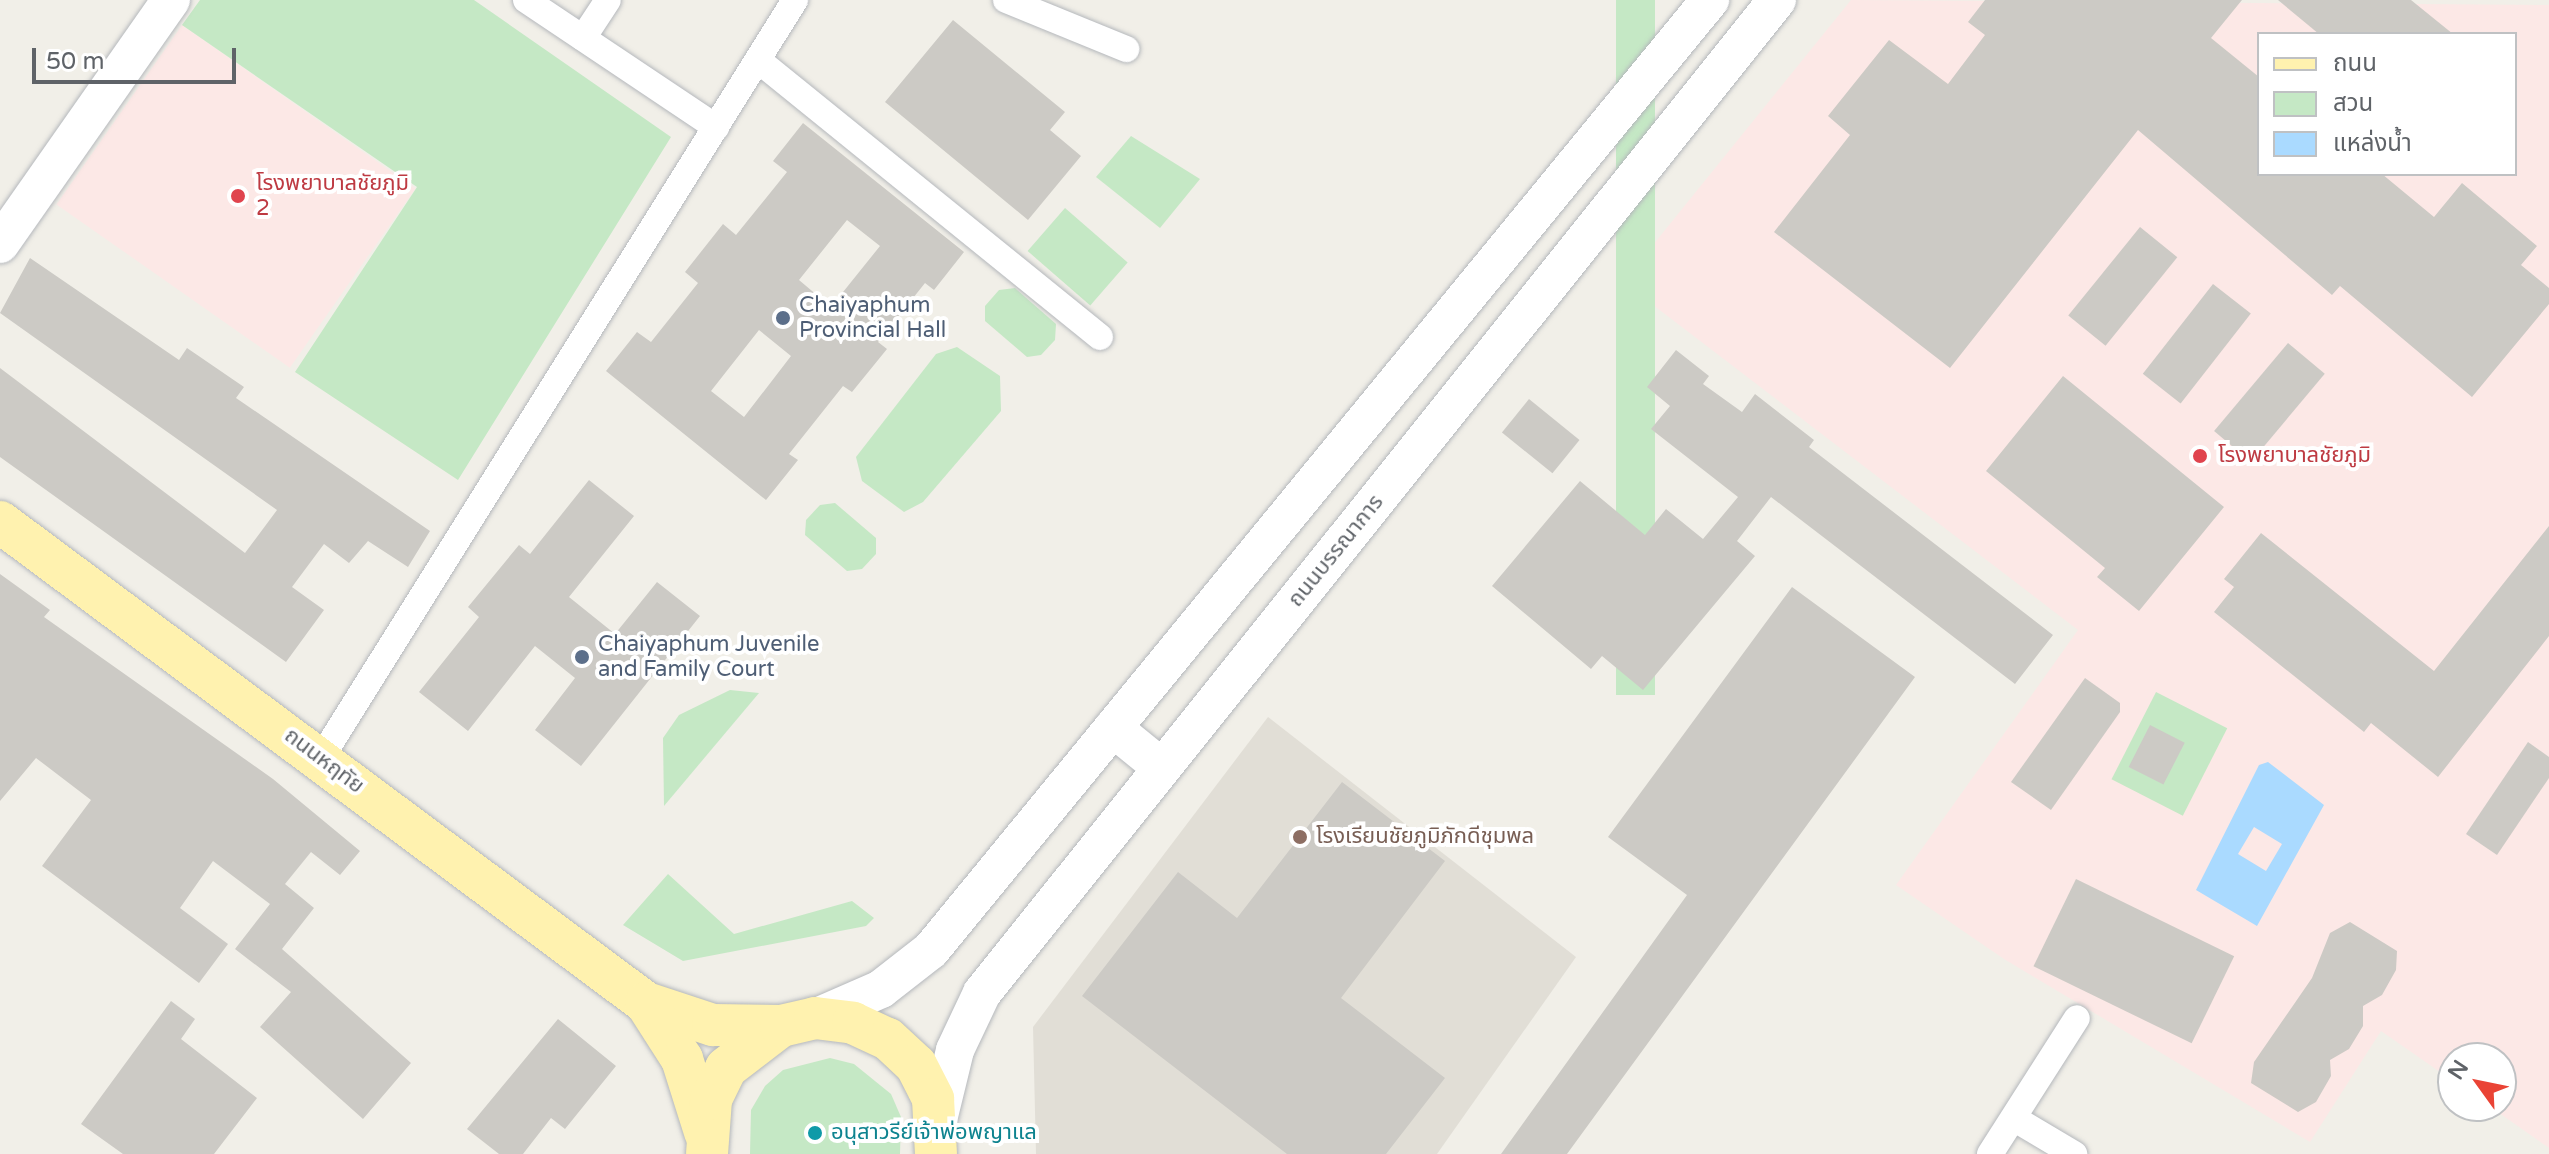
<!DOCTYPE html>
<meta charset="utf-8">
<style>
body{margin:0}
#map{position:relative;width:2549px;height:1154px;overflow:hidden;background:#f1efe8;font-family:"Varela Round","Noto Sans Thai",sans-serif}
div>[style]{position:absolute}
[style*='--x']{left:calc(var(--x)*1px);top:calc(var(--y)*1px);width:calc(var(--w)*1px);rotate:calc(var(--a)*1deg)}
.education>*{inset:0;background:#e1ded6}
.medical>*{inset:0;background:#fce8e6;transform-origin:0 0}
.green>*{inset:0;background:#c5e8c5;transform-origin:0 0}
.water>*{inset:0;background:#aadaff}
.building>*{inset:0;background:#cccac5;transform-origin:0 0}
.roads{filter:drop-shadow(0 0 2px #b5b8bc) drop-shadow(0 0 2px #b5b8bc)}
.street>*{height:26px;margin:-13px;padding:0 13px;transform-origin:13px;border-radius:13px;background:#fff}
.secondary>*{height:38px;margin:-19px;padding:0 19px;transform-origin:19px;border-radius:19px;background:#fff}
.primary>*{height:42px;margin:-21px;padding:0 21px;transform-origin:21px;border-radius:21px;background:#fff2af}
.dots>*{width:22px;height:22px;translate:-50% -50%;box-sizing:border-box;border:4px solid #fff;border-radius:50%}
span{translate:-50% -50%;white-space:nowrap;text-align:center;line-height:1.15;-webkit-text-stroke:8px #fff;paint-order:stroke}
.health-label{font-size:22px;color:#be3a42}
.left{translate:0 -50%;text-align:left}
.service-label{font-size:22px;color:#4e5e75}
.street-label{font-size:22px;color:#5f6368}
.education-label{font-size:22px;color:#785e54}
.culture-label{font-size:22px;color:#0d838f}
.legend{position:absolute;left:2257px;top:32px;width:260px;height:144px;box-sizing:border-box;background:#fff;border:2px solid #bfc1c3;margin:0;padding:10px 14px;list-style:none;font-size:24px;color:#5f6368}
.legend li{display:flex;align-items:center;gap:16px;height:40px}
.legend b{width:40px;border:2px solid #bfc1c3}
.north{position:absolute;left:2437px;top:1042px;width:80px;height:80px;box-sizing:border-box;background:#fff;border:2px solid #bfc1c3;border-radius:50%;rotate:303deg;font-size:22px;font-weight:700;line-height:32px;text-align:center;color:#5f6368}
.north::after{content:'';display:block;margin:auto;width:28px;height:36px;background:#ea4335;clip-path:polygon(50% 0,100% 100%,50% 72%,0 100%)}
.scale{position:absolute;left:32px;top:48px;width:204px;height:36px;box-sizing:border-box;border:4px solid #5f6368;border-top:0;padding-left:10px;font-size:24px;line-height:28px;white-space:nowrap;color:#5f6368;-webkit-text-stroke:6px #fff;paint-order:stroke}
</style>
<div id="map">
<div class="education">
<i style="clip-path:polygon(1268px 717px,1576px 957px,1437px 1154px,1036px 1154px,1033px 1027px)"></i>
</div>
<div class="medical">
<i style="clip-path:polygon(evenodd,1851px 0,2549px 5px,2549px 1148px,2489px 1106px,2501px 1106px,2501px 1058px,2453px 1058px,2453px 1081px,2381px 1031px,2310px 1142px,2004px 959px,1896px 885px,2078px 630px,1623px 282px,1851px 0,2259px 34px,2515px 34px,2515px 174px,2259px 174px,2259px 34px)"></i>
<i style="left:182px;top:25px;width:285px;height:219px;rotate:35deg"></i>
</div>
<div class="green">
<i style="clip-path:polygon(200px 0,474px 0,671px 137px,458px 480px,295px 372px,417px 187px,182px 25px)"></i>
<i style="left:1616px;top:0;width:39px;height:695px"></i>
<i style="clip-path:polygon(1131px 136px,1200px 179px,1160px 228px,1096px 177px)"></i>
<i style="left:1065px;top:208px;width:83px;height:57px;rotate:41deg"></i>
<i style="clip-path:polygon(1015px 288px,1056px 324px,1055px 340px,1041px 355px,1027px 357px,985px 321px,985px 306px,999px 290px)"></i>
<i style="clip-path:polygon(957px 347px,1000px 376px,1001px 411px,923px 502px,904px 512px,862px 481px,856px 457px,936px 354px)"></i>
<i style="clip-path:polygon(835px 503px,876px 538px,876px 554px,862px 569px,847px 571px,805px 535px,806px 520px,820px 505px)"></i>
<i style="clip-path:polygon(730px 690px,759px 693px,664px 806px,663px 738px,679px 715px)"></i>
<i style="left:2156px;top:692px;width:80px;height:98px;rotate:27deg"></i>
<i style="clip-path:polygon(668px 874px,734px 934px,852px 901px,874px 918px,866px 926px,683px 961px,623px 925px)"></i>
<i style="clip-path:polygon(830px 1058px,854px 1064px,891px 1094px,901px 1117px,900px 1154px,750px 1154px,751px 1110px,765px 1086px,783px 1070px)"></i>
</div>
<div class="water">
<i style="clip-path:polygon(evenodd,2268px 762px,2324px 805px,2257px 926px,2196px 890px,2259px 765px,2268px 762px,2254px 827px,2282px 844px,2266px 871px,2238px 854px,2254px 827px)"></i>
</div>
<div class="building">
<i style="clip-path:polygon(1985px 0,2242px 0,2211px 38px,2259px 77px,2259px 174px,2382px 174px,2434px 217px,2462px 183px,2537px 246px,2521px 265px,2549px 288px,2549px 304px,2472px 397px,2340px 286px,2332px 295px,2138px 130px,1950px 368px,1774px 232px,1850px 135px,1828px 116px,1889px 40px,1948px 84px,1985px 35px,1968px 22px)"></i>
<i style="clip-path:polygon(2278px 0,2411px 0,2453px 34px,2319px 34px)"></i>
<i style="clip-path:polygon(953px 20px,1065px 112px,1050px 130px,1081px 156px,1028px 220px,885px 102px)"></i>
<i style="clip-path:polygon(evenodd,803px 123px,964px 252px,934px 290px,925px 283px,878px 342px,887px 349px,852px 392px,843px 386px,789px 454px,798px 460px,766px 500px,606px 371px,637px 332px,651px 342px,698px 283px,685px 272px,723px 224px,736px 235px,787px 172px,773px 161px,803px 123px,847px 220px,880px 246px,831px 307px,799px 280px,847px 220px,803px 123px,759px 330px,791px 356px,744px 417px,711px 391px,759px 330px)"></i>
<i style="left:2140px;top:227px;width:48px;height:114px;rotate:39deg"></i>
<i style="clip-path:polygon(30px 258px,179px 360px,187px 348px,244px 387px,236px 398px,430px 531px,408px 567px,368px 541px,349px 563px,324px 544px,292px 587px,324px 610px,286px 662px,0 457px,0 368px,245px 553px,277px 510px,0 313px)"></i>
<i style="left:2213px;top:284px;width:48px;height:114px;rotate:38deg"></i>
<i style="left:2288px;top:343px;width:48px;height:115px;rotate:40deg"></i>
<i style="clip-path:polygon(1676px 350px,1709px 376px,1703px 384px,1742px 412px,1755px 394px,1814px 440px,1809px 447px,2053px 635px,2015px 684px,1771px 497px,1737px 541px,1755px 556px,1643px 690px,1602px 656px,1591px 669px,1492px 586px,1580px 481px,1645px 535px,1666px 509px,1703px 539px,1738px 497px,1651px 429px,1670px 406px,1647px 387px)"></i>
<i style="clip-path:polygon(2063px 376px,2224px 507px,2139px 611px,2097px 577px,2105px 568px,1986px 471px)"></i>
<i style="left:1529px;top:399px;width:65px;height:43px;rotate:39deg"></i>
<i style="clip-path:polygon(589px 480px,634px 516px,569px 597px,615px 634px,657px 582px,700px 616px,581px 766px,535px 730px,575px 678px,535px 646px,468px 731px,419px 692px,479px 617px,468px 607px,519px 545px,530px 554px)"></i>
<i style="clip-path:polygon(2549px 526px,2549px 636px,2438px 777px,2371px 723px,2364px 732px,2214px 612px,2234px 587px,2224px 579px,2261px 533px,2434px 671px)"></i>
<i style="clip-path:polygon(0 574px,50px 610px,44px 617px,273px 779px,360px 851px,340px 875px,311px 852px,285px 884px,314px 908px,282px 949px,411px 1063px,363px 1119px,260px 1027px,291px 992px,235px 949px,270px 904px,213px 861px,180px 908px,228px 944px,199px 983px,42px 866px,91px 800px,36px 758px,0 801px)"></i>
<i style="clip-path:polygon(1792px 587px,1915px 677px,1567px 1154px,1501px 1154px,1687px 895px,1608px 837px)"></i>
<i style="clip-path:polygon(2085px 678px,2120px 703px,2120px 712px,2051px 810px,2011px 782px)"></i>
<i style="left:2150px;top:725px;width:39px;height:47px;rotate:27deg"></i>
<i style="clip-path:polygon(2528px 742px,2549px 757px,2549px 778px,2497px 855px,2466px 834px)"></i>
<i style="clip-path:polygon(1342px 782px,1445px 861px,1341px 998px,1445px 1078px,1386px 1154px,1287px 1154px,1082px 996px,1178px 872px,1237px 918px)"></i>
<i style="left:2076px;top:879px;width:176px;height:97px;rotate:26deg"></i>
<i style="clip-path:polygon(2350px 922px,2397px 951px,2396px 970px,2382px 995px,2363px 1006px,2363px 1026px,2349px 1049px,2330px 1060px,2331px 1076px,2316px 1102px,2298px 1112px,2251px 1083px,2254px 1062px,2312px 978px,2330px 933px)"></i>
<i style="clip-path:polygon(171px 1001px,195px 1019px,181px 1039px,257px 1098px,214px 1154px,123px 1154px,81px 1124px)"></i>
<i style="clip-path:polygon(558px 1019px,616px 1066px,565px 1129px,551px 1118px,523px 1154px,499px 1154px,467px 1129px)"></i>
</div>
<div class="roads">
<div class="street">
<i style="--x:526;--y:0;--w:229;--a:33.8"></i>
<i style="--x:1006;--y:0;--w:130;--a:22.2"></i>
<i style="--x:583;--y:38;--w:45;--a:-56.7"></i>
<i style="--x:758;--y:60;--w:440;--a:39"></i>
<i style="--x:321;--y:758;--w:894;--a:-57.98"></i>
<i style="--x:2015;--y:1119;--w:69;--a:30.7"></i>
<i style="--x:1990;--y:1154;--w:161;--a:-57.4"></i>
</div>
<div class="secondary">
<i style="--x:0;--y:244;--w:298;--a:-55"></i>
<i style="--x:1113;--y:728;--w:63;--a:39.2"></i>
<i style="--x:815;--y:1018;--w:72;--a:-23.7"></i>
<i style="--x:881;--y:989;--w:63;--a:-38"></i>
<i style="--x:931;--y:950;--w:1229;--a:-50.65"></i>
<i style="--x:937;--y:1124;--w:76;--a:-76.3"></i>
<i style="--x:955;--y:1050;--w:63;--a:-64.7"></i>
<i style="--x:982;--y:993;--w:1272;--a:-51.32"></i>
</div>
<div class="primary">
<i style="--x:0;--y:522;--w:805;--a:36.67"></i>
<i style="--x:646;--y:1003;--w:71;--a:18.2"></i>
<i style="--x:713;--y:1025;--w:68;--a:0.8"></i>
<i style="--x:646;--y:1003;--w:67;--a:57.3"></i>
<i style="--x:682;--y:1059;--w:77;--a:72.5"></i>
<i style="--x:707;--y:1154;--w:55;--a:-85.8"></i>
<i style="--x:711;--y:1099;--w:34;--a:-64"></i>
<i style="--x:726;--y:1068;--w:69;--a:-37.4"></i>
<i style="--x:781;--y:1026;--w:35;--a:-13"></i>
<i style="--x:815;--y:1018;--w:38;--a:7"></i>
<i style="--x:853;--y:1023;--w:38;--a:25"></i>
<i style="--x:888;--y:1039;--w:38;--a:43"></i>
<i style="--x:916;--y:1065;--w:38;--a:63"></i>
<i style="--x:933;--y:1099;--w:55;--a:86.9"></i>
</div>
</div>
<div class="dots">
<i style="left:238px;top:196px;background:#e0444e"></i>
<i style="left:783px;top:318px;background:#5c6f8a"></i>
<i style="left:2200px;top:456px;background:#e0444e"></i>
<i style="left:582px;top:657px;background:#5c6f8a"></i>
<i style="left:1300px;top:837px;background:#8d6e63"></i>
<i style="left:815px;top:1133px;background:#0f9aa8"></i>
</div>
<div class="health-label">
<span class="left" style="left:256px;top:196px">โรงพยาบาลชัยภูมิ<br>2</span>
<span class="left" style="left:2218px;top:456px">โรงพยาบาลชัยภูมิ</span>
</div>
<div class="service-label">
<span class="left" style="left:799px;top:318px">Chaiyaphum<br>Provincial Hall</span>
<span class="left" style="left:598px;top:657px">Chaiyaphum Juvenile<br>and Family Court</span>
</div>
<div class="street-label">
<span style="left:1336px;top:551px;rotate:-51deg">ถนนบรรณาการ</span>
<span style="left:324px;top:761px;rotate:37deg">ถนนหฤทัย</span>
</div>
<div class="education-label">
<span class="left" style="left:1316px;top:837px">โรงเรียนชัยภูมิภักดีชุมพล</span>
</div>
<div class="culture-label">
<span class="left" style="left:831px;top:1133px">อนุสาวรีย์เจ้าพ่อพญาแล</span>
</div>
<ul class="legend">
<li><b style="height:10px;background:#fff2af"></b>ถนน</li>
<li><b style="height:22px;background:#c5e8c5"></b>สวน</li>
<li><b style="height:22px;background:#aadaff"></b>แหล่งน้ำ</li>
</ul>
<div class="north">N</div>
<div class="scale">50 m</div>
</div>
